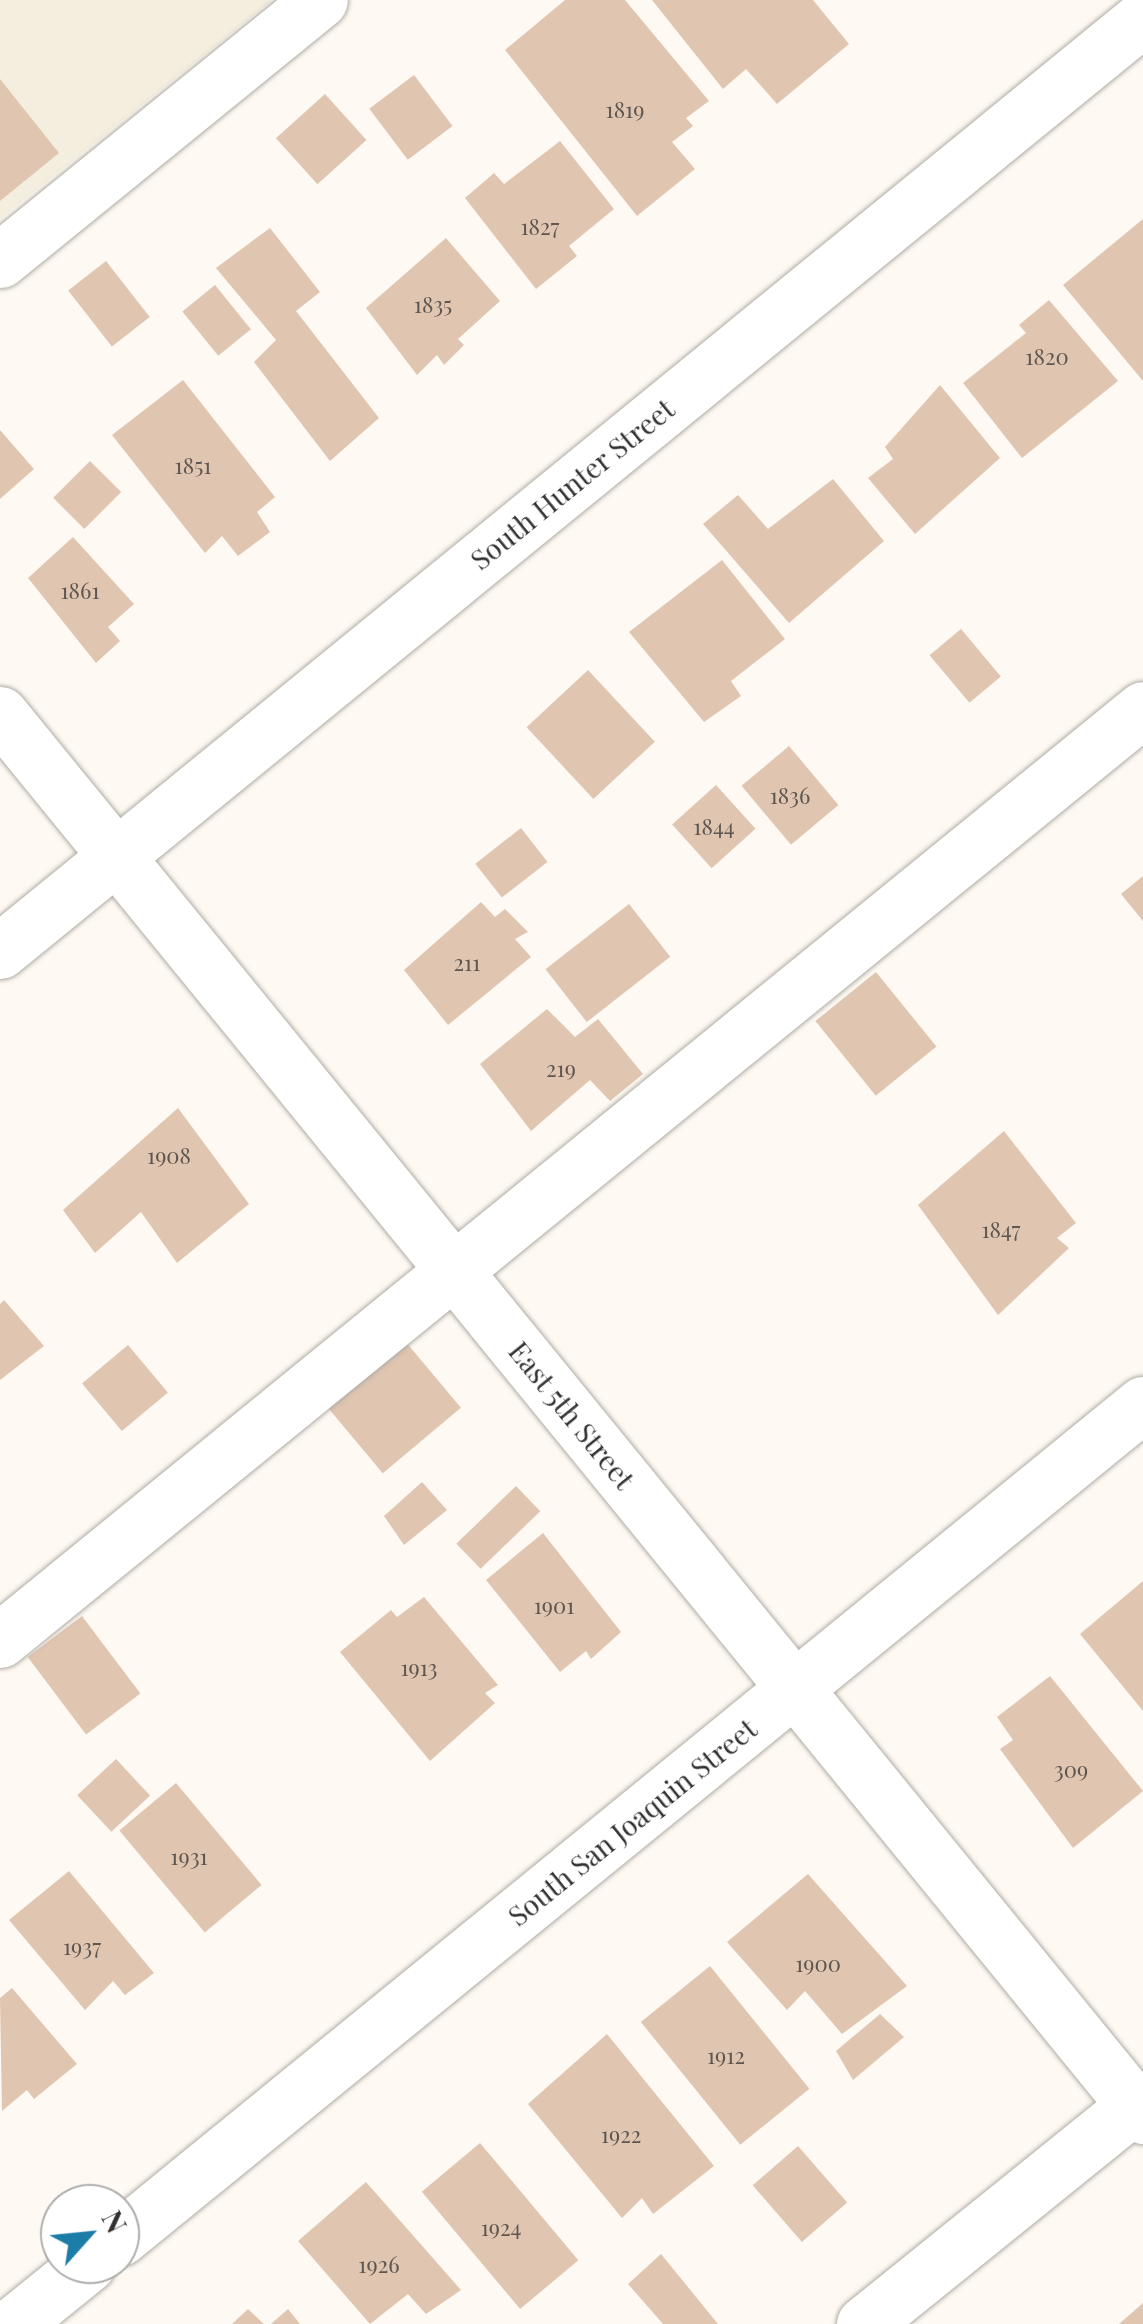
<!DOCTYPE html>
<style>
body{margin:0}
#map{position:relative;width:1143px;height:2324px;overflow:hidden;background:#fefaf3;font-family:"Playfair Display",serif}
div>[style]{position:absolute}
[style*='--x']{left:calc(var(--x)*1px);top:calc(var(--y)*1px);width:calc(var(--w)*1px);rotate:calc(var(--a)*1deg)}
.built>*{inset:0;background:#f4eedf}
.building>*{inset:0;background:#e0c5b1;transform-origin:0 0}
.roads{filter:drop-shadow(0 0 2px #afaca5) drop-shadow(0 0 2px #afaca5)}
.minor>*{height:55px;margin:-27.5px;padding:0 27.5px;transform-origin:27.5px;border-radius:27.5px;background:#fff}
span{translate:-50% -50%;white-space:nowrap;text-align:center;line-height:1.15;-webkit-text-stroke:8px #fff;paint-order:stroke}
.number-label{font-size:22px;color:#5e5650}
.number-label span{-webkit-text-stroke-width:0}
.street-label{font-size:28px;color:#33312f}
.north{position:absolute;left:40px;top:2184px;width:100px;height:100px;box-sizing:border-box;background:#fff;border:2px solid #adadac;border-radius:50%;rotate:63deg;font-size:28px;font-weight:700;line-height:40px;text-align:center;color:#33312f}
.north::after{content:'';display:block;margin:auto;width:35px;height:45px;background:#1d7da9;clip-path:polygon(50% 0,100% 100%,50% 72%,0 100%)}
</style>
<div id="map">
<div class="built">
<i style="clip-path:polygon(0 0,272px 0,0 219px)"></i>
</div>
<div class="building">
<i style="clip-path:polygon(565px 0,625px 0,709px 101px,686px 118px,693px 126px,672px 142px,695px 169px,637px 216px,505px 50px)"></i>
<i style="clip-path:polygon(652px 0,813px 0,849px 44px,777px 104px,746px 69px,723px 89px)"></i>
<i style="left:414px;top:75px;width:64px;height:56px;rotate:53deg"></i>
<i style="clip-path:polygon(0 79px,59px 153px,0 201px)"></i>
<i style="left:325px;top:94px;width:62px;height:66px;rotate:48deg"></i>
<i style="clip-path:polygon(560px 141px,614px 209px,569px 246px,577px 256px,536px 289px,465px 198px,494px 173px,504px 184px)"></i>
<i style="clip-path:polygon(1143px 219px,1143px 381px,1063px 285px)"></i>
<i style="clip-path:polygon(270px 228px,320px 292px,296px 311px,379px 418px,330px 461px,254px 362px,276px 340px,216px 268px)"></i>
<i style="clip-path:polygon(446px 238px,500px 301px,458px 339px,464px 345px,444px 365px,437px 355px,417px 375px,366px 308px)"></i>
<i style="left:106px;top:261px;width:71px;height:48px;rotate:52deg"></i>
<i style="left:215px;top:285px;width:57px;height:42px;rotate:51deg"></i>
<i style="clip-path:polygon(1049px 300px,1118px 381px,1022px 458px,963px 383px,1026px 333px,1019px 325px)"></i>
<i style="clip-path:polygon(183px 380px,275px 497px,257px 512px,270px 532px,238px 556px,222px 536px,205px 553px,112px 435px)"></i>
<i style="clip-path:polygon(940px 385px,1000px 458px,915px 534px,868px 478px,893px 459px,885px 447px)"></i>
<i style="clip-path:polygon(0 430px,34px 469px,0 499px)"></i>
<i style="left:90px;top:461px;width:44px;height:52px;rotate:45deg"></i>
<i style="clip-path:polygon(833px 479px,884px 541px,789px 623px,703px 524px,738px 495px,768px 529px)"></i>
<i style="clip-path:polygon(73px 537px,134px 604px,108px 627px,120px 641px,96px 663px,28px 578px)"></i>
<i style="clip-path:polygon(722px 560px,785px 639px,731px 681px,741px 696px,704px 722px,629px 632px)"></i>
<i style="left:961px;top:629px;width:62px;height:41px;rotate:50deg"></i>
<i style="left:588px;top:670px;width:98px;height:84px;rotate:47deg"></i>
<i style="left:789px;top:746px;width:77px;height:62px;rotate:50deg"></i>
<i style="left:716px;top:785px;width:59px;height:59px;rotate:48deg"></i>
<i style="left:521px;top:828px;width:43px;height:58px;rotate:52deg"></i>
<i style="clip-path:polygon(1143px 876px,1143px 921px,1121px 894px)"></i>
<i style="clip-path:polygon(481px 902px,495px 917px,505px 909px,528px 932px,515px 939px,531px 957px,448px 1025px,404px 970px)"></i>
<i style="left:629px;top:904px;width:67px;height:106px;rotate:52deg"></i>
<i style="left:876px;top:972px;width:96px;height:78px;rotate:51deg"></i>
<i style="clip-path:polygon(547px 1009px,575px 1037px,598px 1019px,643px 1074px,610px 1101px,590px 1080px,531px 1131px,480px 1064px)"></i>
<i style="clip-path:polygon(178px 1108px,249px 1204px,177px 1263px,141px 1212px,95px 1253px,63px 1210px)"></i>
<i style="clip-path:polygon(1004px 1131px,1076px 1223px,1057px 1238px,1069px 1248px,998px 1315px,918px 1205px)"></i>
<i style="clip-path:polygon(4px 1300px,44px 1346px,0 1380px,0 1304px)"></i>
<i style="left:405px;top:1341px;width:87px;height:102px;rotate:50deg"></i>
<i style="left:128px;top:1345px;width:62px;height:60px;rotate:50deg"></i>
<i style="clip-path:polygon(422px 1482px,447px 1510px,404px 1545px,384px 1516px)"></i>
<i style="left:516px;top:1486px;width:35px;height:83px;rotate:46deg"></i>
<i style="clip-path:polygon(543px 1533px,621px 1632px,591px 1659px,586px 1651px,560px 1672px,486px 1580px)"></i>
<i style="clip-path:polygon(1143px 1581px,1143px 1711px,1080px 1634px)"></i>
<i style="clip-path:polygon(424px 1597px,498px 1685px,485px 1693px,495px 1703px,430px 1761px,340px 1652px,391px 1610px,397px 1617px)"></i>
<i style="left:82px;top:1616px;width:97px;height:68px;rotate:53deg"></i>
<i style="clip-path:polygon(1050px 1676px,1143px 1791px,1073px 1848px,1000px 1749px,1013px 1740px,997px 1717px)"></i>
<i style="left:116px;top:1759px;width:50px;height:53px;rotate:47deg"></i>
<i style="left:176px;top:1783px;width:133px;height:74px;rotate:50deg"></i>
<i style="clip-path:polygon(69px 1871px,154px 1973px,125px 1995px,113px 1981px,85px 2010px,9px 1920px)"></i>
<i style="clip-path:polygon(808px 1874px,907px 1986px,842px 2034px,805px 1991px,787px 2010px,727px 1942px)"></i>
<i style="left:710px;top:1966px;width:158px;height:89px;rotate:51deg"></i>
<i style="clip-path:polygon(12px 1988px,77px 2064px,34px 2099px,27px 2090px,2px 2111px,0 1998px)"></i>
<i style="clip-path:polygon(880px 2014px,904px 2037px,853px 2080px,836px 2051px)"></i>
<i style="clip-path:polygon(607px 2034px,714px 2166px,653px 2214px,642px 2198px,622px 2218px,528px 2104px)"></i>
<i style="left:480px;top:2143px;width:153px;height:76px;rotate:50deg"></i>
<i style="left:798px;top:2146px;width:75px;height:60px;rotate:49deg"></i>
<i style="clip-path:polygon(366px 2182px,461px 2290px,426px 2314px,408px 2294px,370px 2324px,298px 2241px)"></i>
<i style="clip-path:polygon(661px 2254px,718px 2324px,663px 2324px,628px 2284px)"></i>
<i style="clip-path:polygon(1143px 2303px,1143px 2324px,1119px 2324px)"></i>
<i style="clip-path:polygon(248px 2309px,264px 2324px,232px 2324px)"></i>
<i style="clip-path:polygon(288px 2309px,300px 2324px,271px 2324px)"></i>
</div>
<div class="roads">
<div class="minor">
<i style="--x:0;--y:260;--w:412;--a:-39.1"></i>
<i style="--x:0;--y:714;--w:1809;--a:50.81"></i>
<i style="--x:0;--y:951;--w:1475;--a:-39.22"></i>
<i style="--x:0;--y:1640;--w:1474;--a:-39.16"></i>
<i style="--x:120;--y:2238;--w:1320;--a:-39.19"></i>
<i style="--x:14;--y:2324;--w:95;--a:-39"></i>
<i style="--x:864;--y:2324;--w:358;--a:-38.9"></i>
</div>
</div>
<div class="number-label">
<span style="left:625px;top:110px">1819</span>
<span style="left:540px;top:227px">1827</span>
<span style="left:433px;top:305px">1835</span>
<span style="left:1047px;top:357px">1820</span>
<span style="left:193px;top:466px">1851</span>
<span style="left:80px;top:591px">1861</span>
<span style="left:790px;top:796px">1836</span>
<span style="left:714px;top:827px">1844</span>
<span style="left:467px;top:963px">211</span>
<span style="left:561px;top:1069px">219</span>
<span style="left:169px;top:1156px">1908</span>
<span style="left:1001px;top:1230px">1847</span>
<span style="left:554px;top:1606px">1901</span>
<span style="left:419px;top:1668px">1913</span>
<span style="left:1071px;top:1770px">309</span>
<span style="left:189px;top:1857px">1931</span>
<span style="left:82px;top:1947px">1937</span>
<span style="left:818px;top:1964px">1900</span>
<span style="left:726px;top:2056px">1912</span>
<span style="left:621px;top:2135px">1922</span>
<span style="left:501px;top:2228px">1924</span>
<span style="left:379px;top:2265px">1926</span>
</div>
<div class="street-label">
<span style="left:572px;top:484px;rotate:-39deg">South Hunter Street</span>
<span style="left:572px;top:1415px;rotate:51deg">East 5th Street</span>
<span style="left:632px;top:1822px;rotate:-39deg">South San Joaquin Street</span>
</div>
<div class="north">N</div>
</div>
